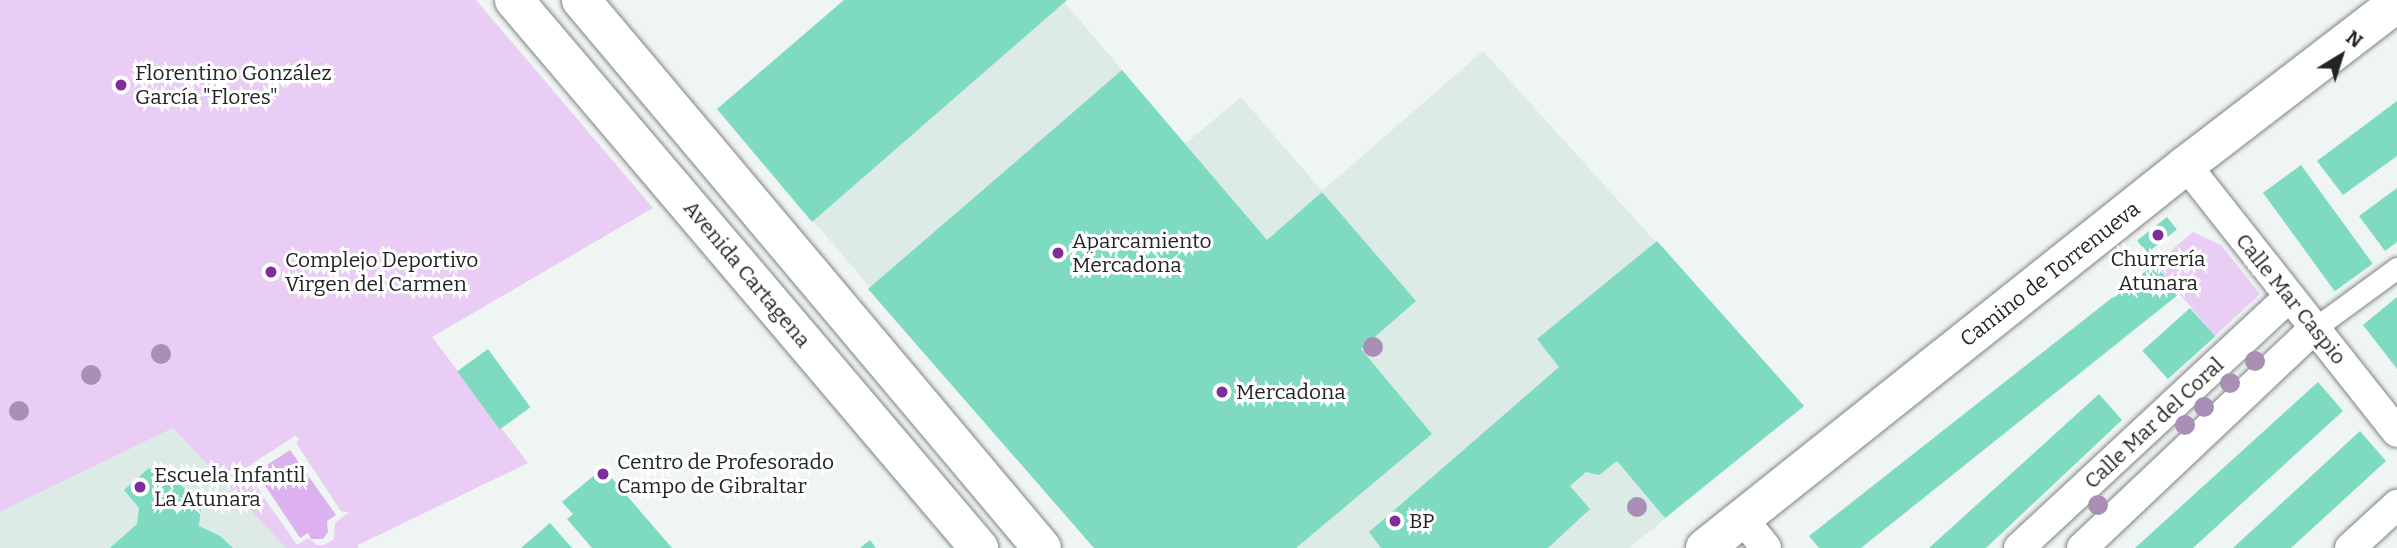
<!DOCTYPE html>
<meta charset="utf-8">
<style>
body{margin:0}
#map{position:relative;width:2397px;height:548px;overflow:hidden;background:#eff5f3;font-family:Bitter,serif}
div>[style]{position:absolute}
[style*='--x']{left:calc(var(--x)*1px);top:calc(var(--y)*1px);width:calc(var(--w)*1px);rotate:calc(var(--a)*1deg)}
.built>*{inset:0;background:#dcebe6}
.green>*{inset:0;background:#eacdf5}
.water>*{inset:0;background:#ddb1ef}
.building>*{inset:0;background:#7edbc2;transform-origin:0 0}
.roads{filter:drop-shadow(0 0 2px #7f8482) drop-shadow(0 0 2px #7f8482)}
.pedestrian>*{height:21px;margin:-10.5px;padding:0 10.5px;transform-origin:10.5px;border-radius:10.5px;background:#fff}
.minor>*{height:30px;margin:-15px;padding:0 15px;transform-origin:15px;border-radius:15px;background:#fff}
.secondary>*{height:38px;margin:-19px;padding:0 19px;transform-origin:19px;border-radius:19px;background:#fff}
.trees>*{width:20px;height:20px;margin:-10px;border-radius:50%;background:#a98eb5}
.dots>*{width:19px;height:19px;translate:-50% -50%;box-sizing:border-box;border:4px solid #fff;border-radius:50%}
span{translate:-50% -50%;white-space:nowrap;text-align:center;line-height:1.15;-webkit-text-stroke:6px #fff;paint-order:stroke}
.poi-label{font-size:21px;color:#232525}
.left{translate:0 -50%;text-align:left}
.street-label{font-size:21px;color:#232525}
.north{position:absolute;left:2306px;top:21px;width:70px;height:70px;-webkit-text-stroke:5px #fff;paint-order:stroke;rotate:38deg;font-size:19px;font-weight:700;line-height:28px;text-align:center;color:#232525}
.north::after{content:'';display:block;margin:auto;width:24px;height:32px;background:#232525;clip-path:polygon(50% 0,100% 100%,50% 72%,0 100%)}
</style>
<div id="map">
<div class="built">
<i style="clip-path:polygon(844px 0,1067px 0,1065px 3px,1185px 144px,1241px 97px,1322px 191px,1483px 51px,1804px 406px,1629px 548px,1094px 548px,717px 109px)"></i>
<i style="clip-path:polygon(173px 428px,286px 548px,0 548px,0 512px)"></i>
</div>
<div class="green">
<i style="clip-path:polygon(evenodd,0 0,476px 0,653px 208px,432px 337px,528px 463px,358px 545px,358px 548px,286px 548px,173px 428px,0 512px,0 0,295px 436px,299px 439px,296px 443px,341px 511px,349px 512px,335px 523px,334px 539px,324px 545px,317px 545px,308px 538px,297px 545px,244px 469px,295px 436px)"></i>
<i style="clip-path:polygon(2193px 232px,2221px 245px,2260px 294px,2215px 336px,2155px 264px)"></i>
</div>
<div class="water">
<i style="clip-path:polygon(290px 450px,336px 515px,327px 521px,328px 532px,323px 539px,311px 539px,308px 533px,300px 538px,256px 472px)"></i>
</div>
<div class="building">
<i style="clip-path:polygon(844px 0,1067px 0,812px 222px,717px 109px)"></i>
<i style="clip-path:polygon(1122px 70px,1267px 240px,1322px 192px,1416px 301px,1361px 349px,1432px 434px,1296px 548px,1094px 548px,868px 289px)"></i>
<i style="clip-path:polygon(2397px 101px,2397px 156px,2343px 195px,2317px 161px)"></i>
<i style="left:2301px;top:165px;width:122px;height:47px;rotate:54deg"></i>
<i style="clip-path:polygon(2397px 188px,2397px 242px,2385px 251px,2359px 216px)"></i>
<i style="left:2167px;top:217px;width:16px;height:38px;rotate:52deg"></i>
<i style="clip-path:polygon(1657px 241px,1804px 406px,1665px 518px,1617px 461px,1599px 475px,1586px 472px,1570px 486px,1590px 509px,1548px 548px,1381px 548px,1369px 532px,1559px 367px,1537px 339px)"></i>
<i style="clip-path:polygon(2155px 264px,2179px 294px,1861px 548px,1819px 548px,1809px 536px)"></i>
<i style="clip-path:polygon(2397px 297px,2397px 369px,2363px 325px)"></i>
<i style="left:2190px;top:308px;width:38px;height:64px;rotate:48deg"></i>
<i style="left:488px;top:349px;width:72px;height:38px;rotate:54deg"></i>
<i style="clip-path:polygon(2318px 382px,2343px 411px,2193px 548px,2135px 548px)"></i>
<i style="clip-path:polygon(2099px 394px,2122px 420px,1986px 548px,1929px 548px)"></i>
<i style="clip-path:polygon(2360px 431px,2386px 461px,2291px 548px,2233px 548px)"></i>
<i style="clip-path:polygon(149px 468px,163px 485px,181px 485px,201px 506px,199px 526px,220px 536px,233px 548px,110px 548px,137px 524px,139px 508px,124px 490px)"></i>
<i style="clip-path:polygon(603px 468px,672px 548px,592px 548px,567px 519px,573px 514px,562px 502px)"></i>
<i style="clip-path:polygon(550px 523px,572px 548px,521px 548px)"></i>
<i style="clip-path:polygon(870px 540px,876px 548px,860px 548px)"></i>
</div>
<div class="roads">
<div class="pedestrian">
<i style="--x:2315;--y:328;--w:102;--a:-36.2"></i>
</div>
<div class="minor">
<i style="--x:2186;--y:165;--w:340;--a:51.7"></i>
<i style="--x:1742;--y:518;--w:38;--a:51"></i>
<i style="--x:2019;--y:548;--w:369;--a:-42.9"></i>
<i style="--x:2082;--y:548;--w:320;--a:-43.4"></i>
<i style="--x:2350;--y:548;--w:64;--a:-42.5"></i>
</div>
<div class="secondary">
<i style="--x:514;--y:0;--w:719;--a:49.68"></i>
<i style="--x:581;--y:0;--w:716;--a:49.93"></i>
<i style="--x:1705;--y:548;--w:615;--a:-38.53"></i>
<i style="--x:2186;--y:165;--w:266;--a:-37.5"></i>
</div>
</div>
<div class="trees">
<i style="left:1373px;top:347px"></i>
<i style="left:161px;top:354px"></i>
<i style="left:2255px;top:361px"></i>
<i style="left:91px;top:375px"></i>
<i style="left:2230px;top:383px"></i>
<i style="left:2204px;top:407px"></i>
<i style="left:19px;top:411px"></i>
<i style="left:2185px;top:425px"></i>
<i style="left:2098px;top:505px"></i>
<i style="left:1637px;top:507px"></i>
</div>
<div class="dots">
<i style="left:121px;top:85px;background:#7f2c9c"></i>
<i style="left:2158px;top:235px;background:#7f2c9c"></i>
<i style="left:1058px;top:253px;background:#7f2c9c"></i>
<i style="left:271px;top:272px;background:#7f2c9c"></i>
<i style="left:1222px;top:392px;background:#7f2c9c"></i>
<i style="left:603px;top:474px;background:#7f2c9c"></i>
<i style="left:140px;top:487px;background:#7f2c9c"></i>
<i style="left:1395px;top:521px;background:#7f2c9c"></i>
</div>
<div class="poi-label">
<span class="left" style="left:135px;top:85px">Florentino González<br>García "Flores"</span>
<span class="left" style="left:1072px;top:253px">Aparcamiento<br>Mercadona</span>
<span style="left:2158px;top:271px">Churrería<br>Atunara</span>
<span class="left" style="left:285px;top:272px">Complejo Deportivo<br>Virgen del Carmen</span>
<span class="left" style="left:1236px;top:392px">Mercadona</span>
<span class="left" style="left:617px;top:474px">Centro de Profesorado<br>Campo de Gibraltar</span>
<span class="left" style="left:154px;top:487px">Escuela Infantil<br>La Atunara</span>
<span class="left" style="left:1409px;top:521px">BP</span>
</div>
<div class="street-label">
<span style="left:747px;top:274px;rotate:50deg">Avenida Cartagena</span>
<span style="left:2050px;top:274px;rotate:-38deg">Camino de Torrenueva</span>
<span style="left:2291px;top:299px;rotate:51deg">Calle Mar Caspio</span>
<span style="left:2154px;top:423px;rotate:-43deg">Calle Mar del Coral</span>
</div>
<div class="north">N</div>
</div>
